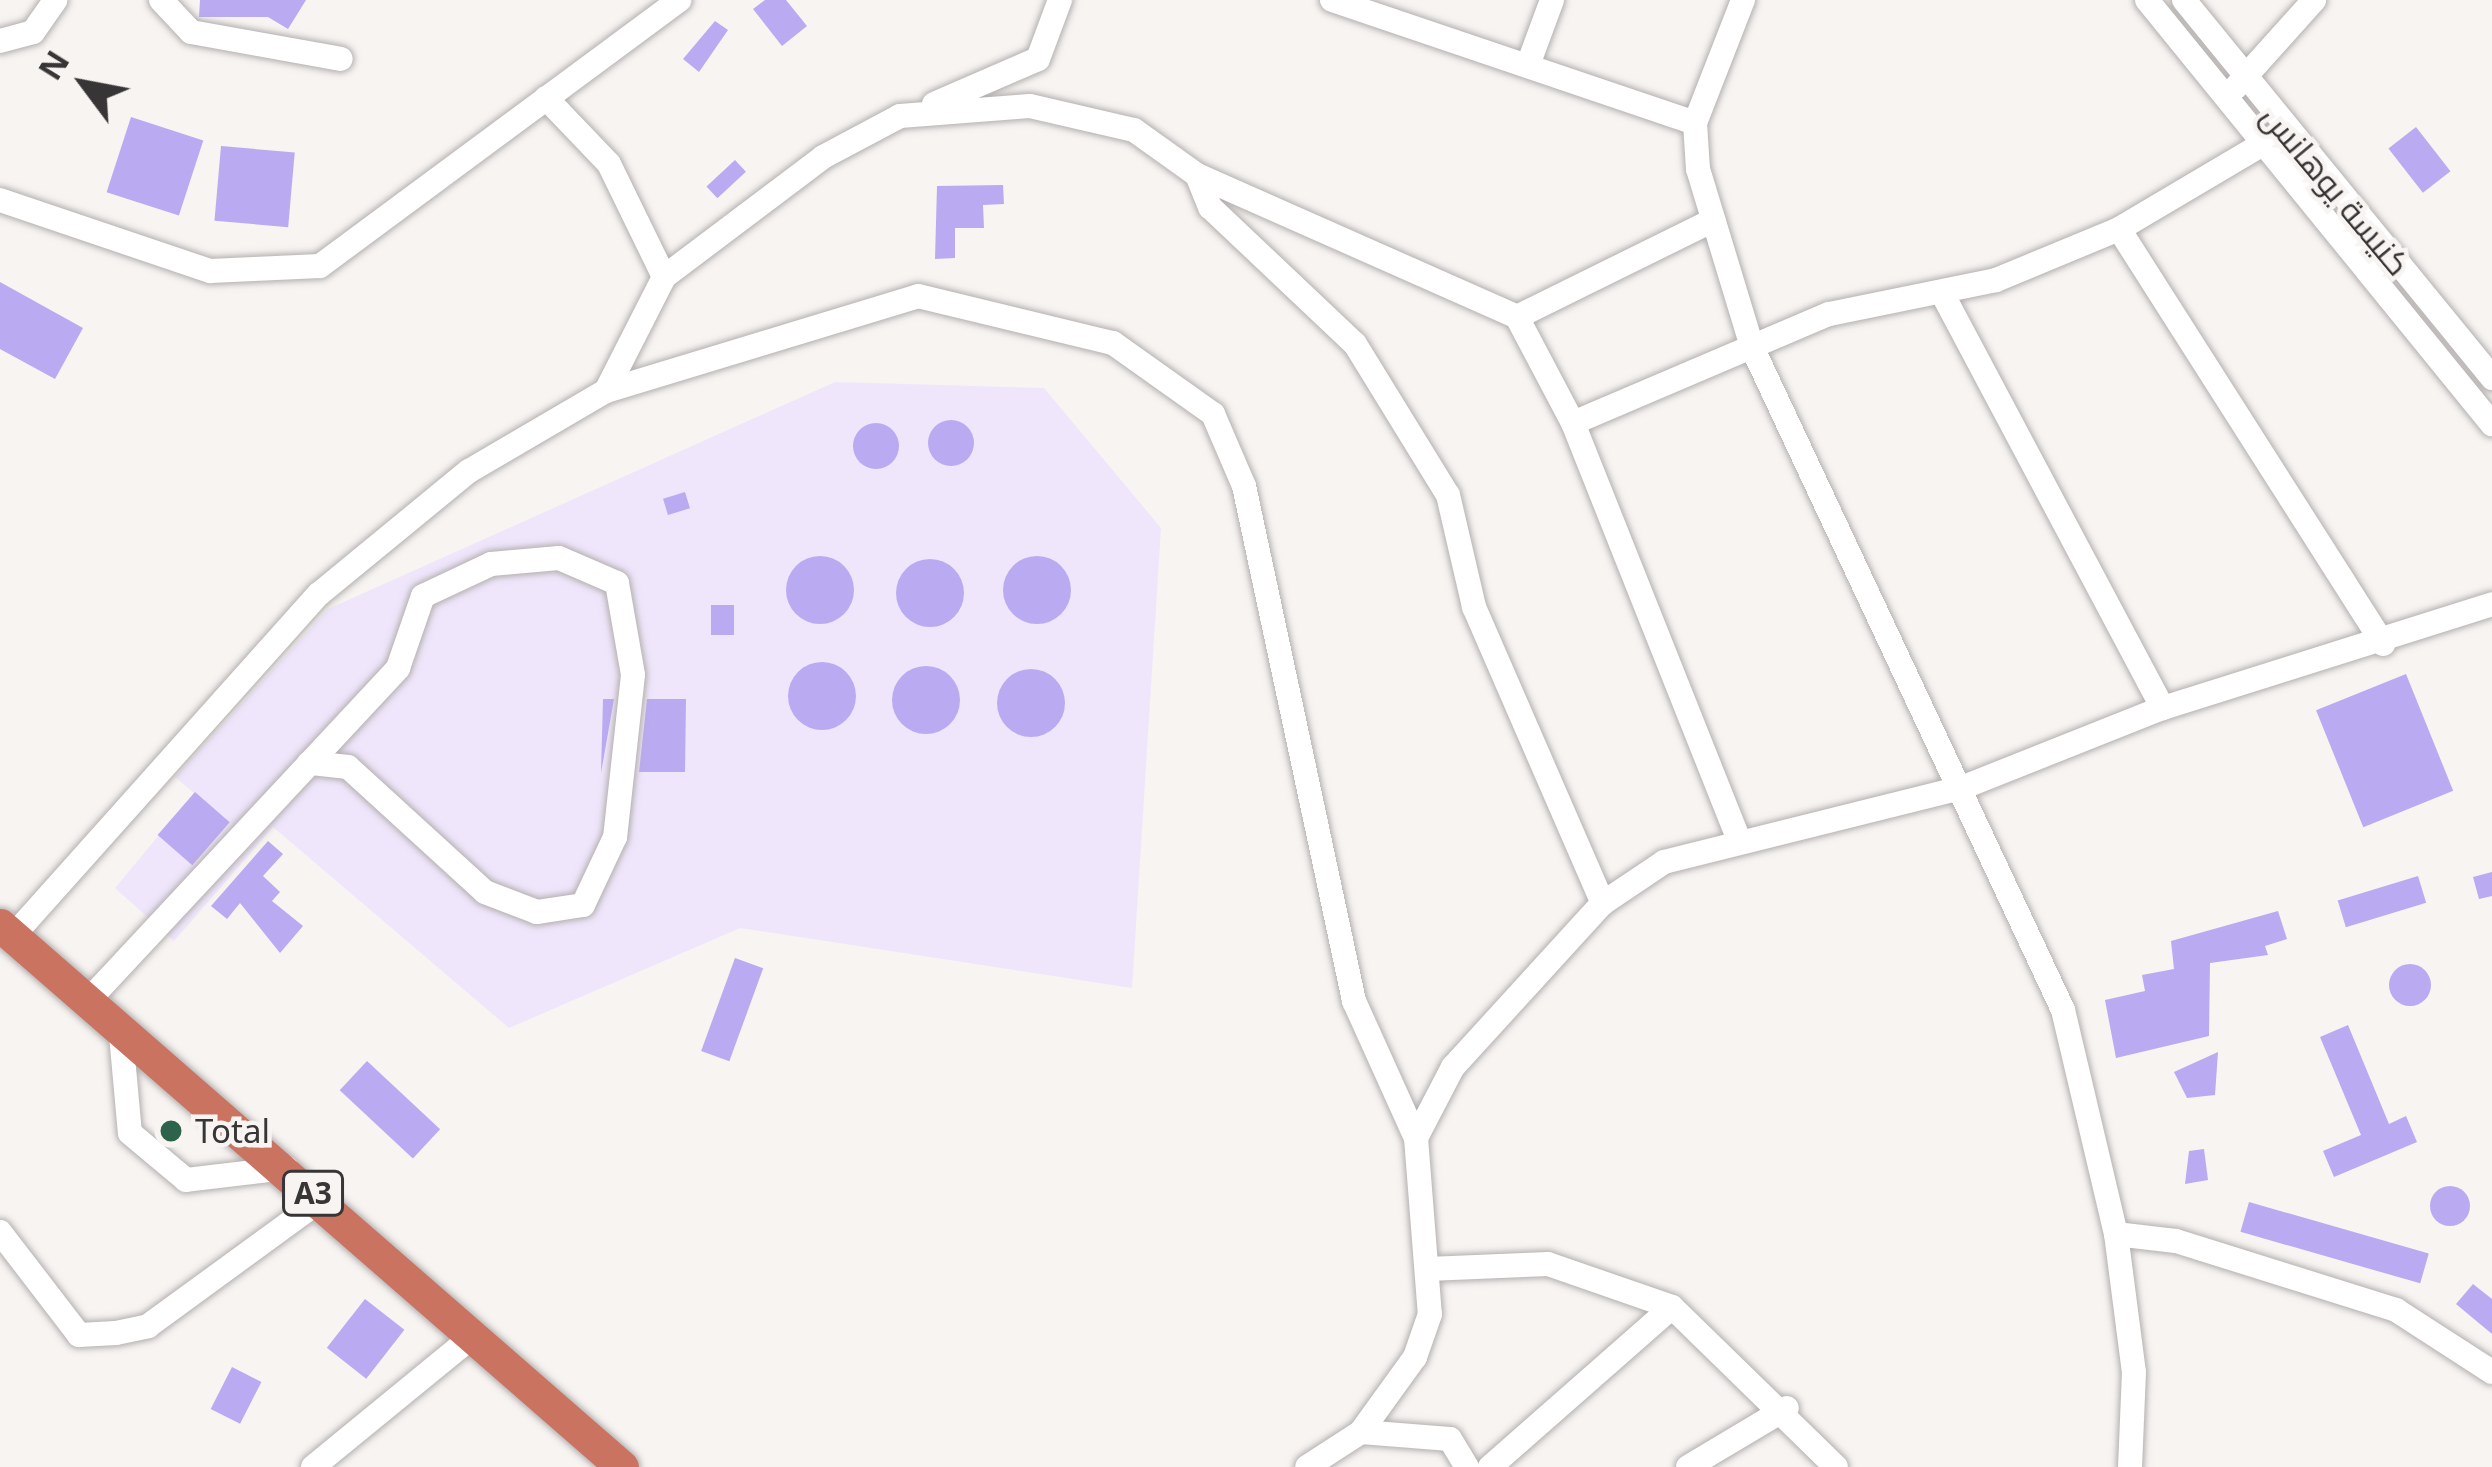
<!DOCTYPE html>
<meta charset="utf-8">
<style>
body{margin:0}
#map{position:relative;width:2492px;height:1467px;overflow:hidden;background:#f7f4f2;font-family:"Noto Sans",Cairo,sans-serif}
div>[style]{position:absolute}
[style*='--x']{left:calc(var(--x)*1px);top:calc(var(--y)*1px);width:calc(var(--w)*1px);rotate:calc(var(--a)*1deg)}
.industrial>*{inset:0;background:#efe6fc}
.building>*{inset:0;background:#baaaf2;transform-origin:0 0}
.round{border-radius:50%}
.roads{filter:drop-shadow(0 0 3px #b4b0af) drop-shadow(0 0 3px #b4b0af)}
.minor>*{height:24px;margin:-12px;padding:0 12px;transform-origin:12px;border-radius:12px;background:#fff}
.highway>*{height:33px;margin:-16.5px;padding:0 16.5px;transform-origin:16.5px;border-radius:16.5px;background:#cb7361}
.dots>*{width:33px;height:33px;translate:-50% -50%;box-sizing:border-box;border:6px solid #f7f4f2;border-radius:50%}
span{translate:-50% -50%;white-space:nowrap;text-align:center;line-height:1.15;-webkit-text-stroke:9px #f7f4f2;paint-order:stroke}
.shield-label span{padding:3px 9px;background:#f7f4f2;border:3px solid;border-radius:9px;-webkit-text-stroke-width:0}
.shield-label{font-size:30px;color:#373535;font-weight:700}
.street-label{font-size:33px;color:#373535}
.poi-label{font-size:33px;color:#373535}
.left{translate:0 -50%;text-align:left}
.north{position:absolute;left:24px;top:24px;width:120px;height:120px;-webkit-text-stroke:9px #f7f4f2;paint-order:stroke;rotate:302deg;font-size:33px;font-weight:700;line-height:48px;text-align:center;color:#373535}
.north::after{content:'';display:block;margin:auto;width:42px;height:54px;background:#373535;clip-path:polygon(50% 0,100% 100%,50% 72%,0 100%)}
</style>
<div id="map">
<div class="industrial">
<i style="clip-path:polygon(835px 382px,1044px 388px,1161px 528px,1132px 988px,740px 928px,509px 1028px,273px 827px,174px 941px,115px 888px,194px 793px,175px 777px,328px 609px)"></i>
</div>
<div class="building">
<i style="clip-path:polygon(200px 0,306px 0,288px 29px,268px 17px,199px 17px)"></i>
<i style="clip-path:polygon(765px 0,786px 0,807px 26px,782px 46px,753px 9px)"></i>
<i style="clip-path:polygon(715px 21px,728px 30px,699px 72px,683px 59px)"></i>
<i style="left:131px;top:117px;width:76px;height:79px;rotate:18deg"></i>
<i style="left:2416px;top:127px;width:56px;height:35px;rotate:52deg"></i>
<i style="left:221px;top:146px;width:74px;height:75px;rotate:5deg"></i>
<i style="left:735px;top:160px;width:16px;height:39px;rotate:47deg"></i>
<i style="clip-path:polygon(1003px 185px,1004px 204px,983px 205px,984px 228px,955px 228px,955px 258px,935px 259px,937px 186px)"></i>
<i style="clip-path:polygon(0 282px,83px 328px,55px 379px,0 349px)"></i>
<i class="round" style="left:928px;top:420px;width:46px;height:46px"></i>
<i class="round" style="left:853px;top:423px;width:46px;height:46px"></i>
<i style="left:685px;top:492px;width:17px;height:23px;rotate:73deg"></i>
<i class="round" style="left:1003px;top:556px;width:68px;height:68px"></i>
<i class="round" style="left:786px;top:556px;width:68px;height:68px"></i>
<i class="round" style="left:896px;top:559px;width:68px;height:68px"></i>
<i style="left:711px;top:605px;width:23px;height:30px"></i>
<i class="round" style="left:788px;top:662px;width:68px;height:68px"></i>
<i class="round" style="left:892px;top:666px;width:68px;height:68px"></i>
<i class="round" style="left:997px;top:669px;width:68px;height:68px"></i>
<i style="left:2406px;top:674px;width:126px;height:97px;rotate:68deg"></i>
<i style="clip-path:polygon(603px 699px,614px 699px,601px 773px)"></i>
<i style="clip-path:polygon(647px 699px,686px 699px,685px 772px,639px 772px)"></i>
<i style="left:195px;top:792px;width:46px;height:57px;rotate:41deg"></i>
<i style="clip-path:polygon(268px 841px,283px 854px,263px 876px,280px 892px,272px 901px,303px 926px,280px 953px,240px 903px,227px 919px,211px 906px)"></i>
<i style="clip-path:polygon(2492px 872px,2492px 896px,2479px 899px,2473px 877px)"></i>
<i style="left:2418px;top:876px;width:28px;height:84px;rotate:73deg"></i>
<i style="clip-path:polygon(2278px 911px,2287px 939px,2265px 946px,2268px 955px,2210px 963px,2209px 1036px,2116px 1058px,2105px 1000px,2145px 991px,2142px 975px,2174px 969px,2171px 941px)"></i>
<i style="left:735px;top:958px;width:30px;height:99px;rotate:20deg"></i>
<i class="round" style="left:2389px;top:964px;width:42px;height:42px"></i>
<i style="clip-path:polygon(2348px 1025px,2389px 1124px,2406px 1116px,2417px 1142px,2334px 1177px,2323px 1151px,2361px 1135px,2320px 1037px)"></i>
<i style="clip-path:polygon(2218px 1052px,2215px 1095px,2187px 1098px,2174px 1072px)"></i>
<i style="left:367px;top:1061px;width:100px;height:40px;rotate:43deg"></i>
<i style="clip-path:polygon(2204px 1149px,2208px 1180px,2185px 1184px,2189px 1151px)"></i>
<i class="round" style="left:2430px;top:1186px;width:40px;height:40px"></i>
<i style="left:2249px;top:1202px;width:187px;height:31px;rotate:16deg"></i>
<i style="clip-path:polygon(2473px 1284px,2492px 1299px,2492px 1334px,2456px 1304px)"></i>
<i style="left:365px;top:1299px;width:50px;height:62px;rotate:38deg"></i>
<i style="left:232px;top:1367px;width:33px;height:47px;rotate:27deg"></i>
</div>
<div class="roads">
<div class="minor">
<i style="--x:161;--y:0;--w:44;--a:46.8"></i>
<i style="--x:191;--y:32;--w:152;--a:10.2"></i>
<i style="--x:1332;--y:0;--w:383;--a:18.7"></i>
<i style="--x:1743;--y:0;--w:132;--a:111.3"></i>
<i style="--x:1695;--y:123;--w:46;--a:86.3"></i>
<i style="--x:1698;--y:169;--w:186;--a:73.1"></i>
<i style="--x:1752;--y:347;--w:732;--a:64.87"></i>
<i style="--x:2063;--y:1010;--w:230;--a:76.7"></i>
<i style="--x:2116;--y:1234;--w:139;--a:82.6"></i>
<i style="--x:2134;--y:1372;--w:95;--a:92.4"></i>
<i style="--x:2147;--y:0;--w:547;--a:50.87"></i>
<i style="--x:2184;--y:0;--w:488;--a:50.8"></i>
<i style="--x:0;--y:41;--w:34;--a:-15"></i>
<i style="--x:33;--y:32;--w:39;--a:-55"></i>
<i style="--x:1528;--y:65;--w:69;--a:-69.7"></i>
<i style="--x:2236;--y:87;--w:117;--a:-48.1"></i>
<i style="--x:546;--y:98;--w:91;--a:46.3"></i>
<i style="--x:609;--y:164;--w:126;--a:64"></i>
<i style="--x:664;--y:277;--w:199;--a:-37"></i>
<i style="--x:823;--y:157;--w:87;--a:-28"></i>
<i style="--x:900;--y:116;--w:130;--a:-4.4"></i>
<i style="--x:1030;--y:106;--w:107;--a:13"></i>
<i style="--x:1134;--y:130;--w:77;--a:35.5"></i>
<i style="--x:1197;--y:175;--w:350;--a:23.9"></i>
<i style="--x:1517;--y:317;--w:120;--a:62.2"></i>
<i style="--x:1573;--y:423;--w:447;--a:68.3"></i>
<i style="--x:934;--y:104;--w:113;--a:-23.4"></i>
<i style="--x:1038;--y:59;--w:63;--a:-69.6"></i>
<i style="--x:1197;--y:175;--w:35;--a:68"></i>
<i style="--x:1210;--y:207;--w:199;--a:43.4"></i>
<i style="--x:1355;--y:344;--w:177;--a:58.4"></i>
<i style="--x:1448;--y:495;--w:115;--a:76.9"></i>
<i style="--x:1474;--y:607;--w:323;--a:66.5"></i>
<i style="--x:0;--y:200;--w:222;--a:18.7"></i>
<i style="--x:210;--y:271;--w:110;--a:-2.6"></i>
<i style="--x:320;--y:266;--w:447;--a:-36.5"></i>
<i style="--x:2119;--y:229;--w:492;--a:57.5"></i>
<i style="--x:1942;--y:293;--w:470;--a:62"></i>
<i style="--x:1517;--y:317;--w:219;--a:-26.3"></i>
<i style="--x:606;--y:391;--w:128;--a:-63"></i>
<i style="--x:1573;--y:423;--w:278;--a:-23.1"></i>
<i style="--x:1829;--y:314;--w:170;--a:-11.5"></i>
<i style="--x:1996;--y:280;--w:133;--a:-22.5"></i>
<i style="--x:2119;--y:229;--w:193;--a:-30.6"></i>
<i style="--x:12;--y:937;--w:460;--a:-48.2"></i>
<i style="--x:319;--y:594;--w:194;--a:-39.4"></i>
<i style="--x:469;--y:471;--w:159;--a:-30.3"></i>
<i style="--x:606;--y:391;--w:326;--a:-16.9"></i>
<i style="--x:918;--y:296;--w:201;--a:13.6"></i>
<i style="--x:1113;--y:343;--w:123;--a:35.4"></i>
<i style="--x:1213;--y:414;--w:78;--a:66.7"></i>
<i style="--x:1244;--y:486;--w:527;--a:77.94"></i>
<i style="--x:1354;--y:1001;--w:150;--a:65.7"></i>
<i style="--x:1416;--y:1138;--w:177;--a:85.5"></i>
<i style="--x:1430;--y:1314;--w:46;--a:109.2"></i>
<i style="--x:1415;--y:1357;--w:92;--a:125.8"></i>
<i style="--x:1361;--y:1432;--w:64;--a:147.1"></i>
<i style="--x:86;--y:1003;--w:458;--a:-47"></i>
<i style="--x:398;--y:668;--w:76;--a:-70.9"></i>
<i style="--x:423;--y:596;--w:75;--a:-25.2"></i>
<i style="--x:491;--y:564;--w:68;--a:-5"></i>
<i style="--x:559;--y:558;--w:63;--a:23.3"></i>
<i style="--x:617;--y:583;--w:93;--a:80.1"></i>
<i style="--x:633;--y:675;--w:163;--a:96.3"></i>
<i style="--x:615;--y:837;--w:75;--a:115.2"></i>
<i style="--x:583;--y:905;--w:47;--a:171.3"></i>
<i style="--x:537;--y:912;--w:56;--a:-159"></i>
<i style="--x:485;--y:892;--w:185;--a:-137.6"></i>
<i style="--x:348;--y:767;--w:39;--a:-174"></i>
<i style="--x:121;--y:1035;--w:98;--a:84.8"></i>
<i style="--x:130;--y:1133;--w:73;--a:40"></i>
<i style="--x:186;--y:1180;--w:101;--a:-6.8"></i>
<i style="--x:1416;--y:1138;--w:80;--a:-62.5"></i>
<i style="--x:1453;--y:1067;--w:222;--a:-47.6"></i>
<i style="--x:1603;--y:903;--w:73;--a:-33.9"></i>
<i style="--x:1664;--y:862;--w:309;--a:-14"></i>
<i style="--x:1964;--y:787;--w:214;--a:-21.7"></i>
<i style="--x:2163;--y:708;--w:345;--a:-17.5"></i>
<i style="--x:0;--y:1232;--w:130;--a:52.5"></i>
<i style="--x:79;--y:1335;--w:37;--a:-3"></i>
<i style="--x:116;--y:1333;--w:33;--a:-12"></i>
<i style="--x:148;--y:1326;--w:214;--a:-36.1"></i>
<i style="--x:2116;--y:1234;--w:60;--a:6.7"></i>
<i style="--x:2176;--y:1241;--w:231;--a:17.4"></i>
<i style="--x:2396;--y:1310;--w:114;--a:32.9"></i>
<i style="--x:1428;--y:1269;--w:120;--a:-2.4"></i>
<i style="--x:1548;--y:1264;--w:131;--a:19.1"></i>
<i style="--x:1672;--y:1307;--w:229;--a:44.3"></i>
<i style="--x:1361;--y:1432;--w:89;--a:4.5"></i>
<i style="--x:1450;--y:1439;--w:33;--a:59"></i>
<i style="--x:313;--y:1467;--w:207;--a:-39.3"></i>
<i style="--x:1490;--y:1467;--w:242;--a:-41.3"></i>
<i style="--x:1688;--y:1467;--w:115;--a:-30.8"></i>
</div>
<div class="highway">
<i style="--x:0;--y:925;--w:825;--a:41.07"></i>
</div>
</div>
<div class="dots">
<i style="left:171px;top:1131px;background:#2d634a"></i>
</div>
<div class="shield-label">
<span style="left:313px;top:1193px">A3</span>
</div>
<div class="street-label">
<span style="left:2336px;top:190px;rotate:50deg">كنيسة يوهانس</span>
</div>
<div class="poi-label">
<span class="left" style="left:195px;top:1131px">Total</span>
</div>
<div class="north">N</div>
</div>
